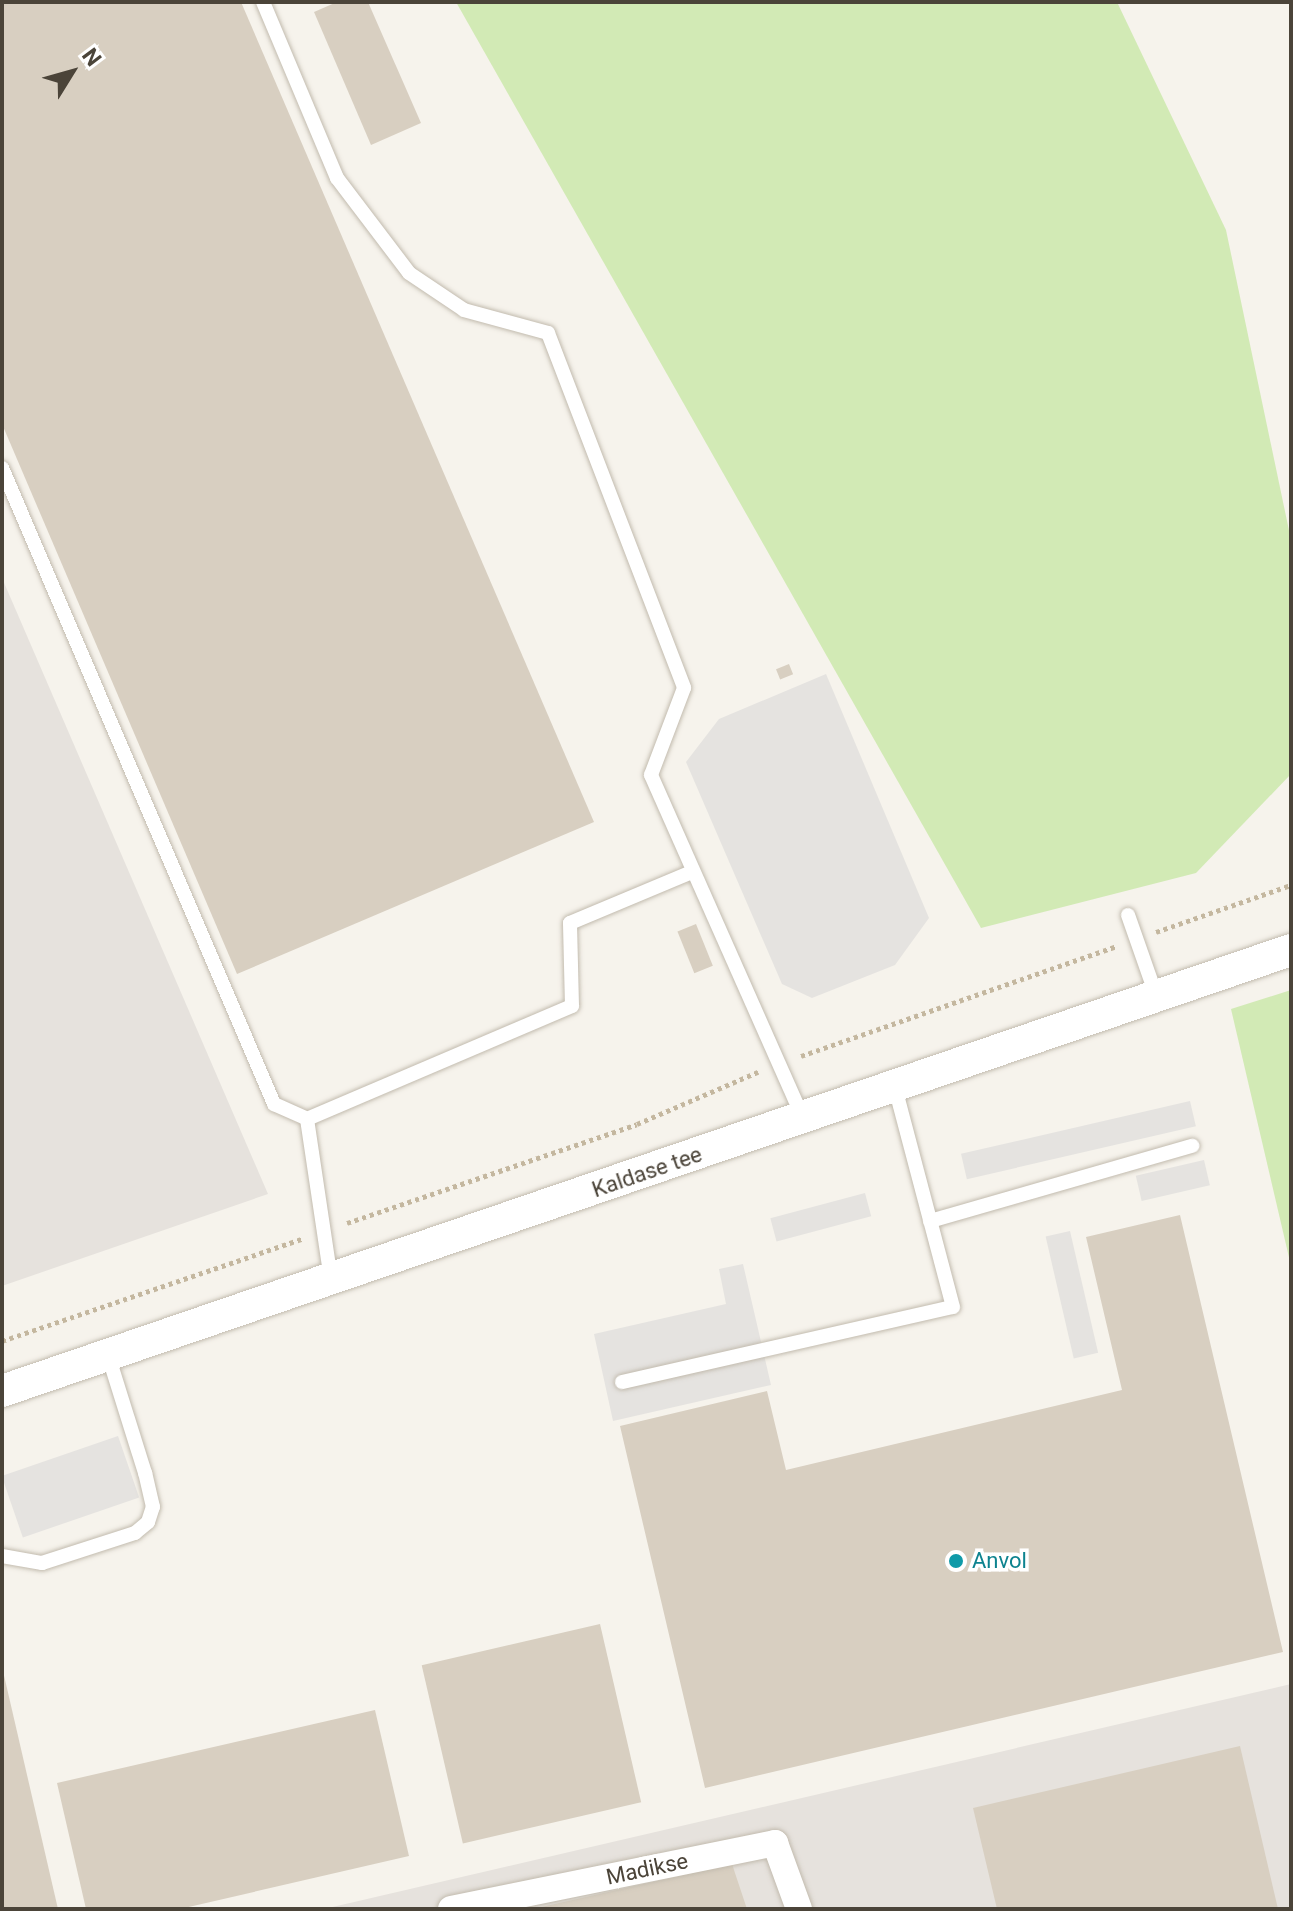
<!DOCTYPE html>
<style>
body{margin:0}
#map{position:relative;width:1293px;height:1911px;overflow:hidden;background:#f6f3ec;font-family:Roboto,sans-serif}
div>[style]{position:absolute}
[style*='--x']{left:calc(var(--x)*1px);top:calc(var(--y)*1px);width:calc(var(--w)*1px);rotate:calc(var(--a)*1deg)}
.industrial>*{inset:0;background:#e6e2dd}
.green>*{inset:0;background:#d2eab5}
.parking>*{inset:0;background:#e5e3e0;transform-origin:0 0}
.building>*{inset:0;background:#d8cfc1;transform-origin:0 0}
.path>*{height:5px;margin-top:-2.5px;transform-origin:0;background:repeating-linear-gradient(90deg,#c4b79f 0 4px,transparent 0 8px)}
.roads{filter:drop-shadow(0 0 2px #c2bbae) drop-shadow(0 0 2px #c2bbae)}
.service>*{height:14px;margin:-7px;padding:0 7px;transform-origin:7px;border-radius:7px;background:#fff}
.minor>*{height:26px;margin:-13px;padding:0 13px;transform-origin:13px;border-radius:13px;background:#fff}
.tertiary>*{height:32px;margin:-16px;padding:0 16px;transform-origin:16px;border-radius:16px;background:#fff}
.dots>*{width:22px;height:22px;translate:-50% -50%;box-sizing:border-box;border:4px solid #fff;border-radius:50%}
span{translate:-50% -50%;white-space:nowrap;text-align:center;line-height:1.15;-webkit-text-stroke:7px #fff;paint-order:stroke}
.street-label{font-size:22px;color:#4b4439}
.culture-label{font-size:22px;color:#0d838f}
.left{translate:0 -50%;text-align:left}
.frame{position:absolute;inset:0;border:4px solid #4b4439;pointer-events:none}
.north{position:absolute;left:32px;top:32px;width:80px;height:80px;-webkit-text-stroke:6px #fff;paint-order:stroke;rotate:53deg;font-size:22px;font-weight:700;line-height:32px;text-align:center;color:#4b4439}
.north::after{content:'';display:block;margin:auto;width:28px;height:36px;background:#4b4439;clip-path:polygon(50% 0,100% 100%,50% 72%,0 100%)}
</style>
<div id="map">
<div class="industrial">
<i style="clip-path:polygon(2px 578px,268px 1194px,2px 1286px)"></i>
<i style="clip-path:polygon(1291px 1684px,1291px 1909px,324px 1909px,789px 1801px)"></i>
</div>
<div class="green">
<i style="clip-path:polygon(456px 2px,1117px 2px,1226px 230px,1291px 540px,1291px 774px,1196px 873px,981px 928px)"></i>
<i style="clip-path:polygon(1291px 990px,1291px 1266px,1231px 1009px)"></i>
</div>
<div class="parking">
<i style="clip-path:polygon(826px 674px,929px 918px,895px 965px,812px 998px,782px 984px,686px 762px,719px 719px)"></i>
<i style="left:1190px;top:1101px;width:26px;height:235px;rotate:77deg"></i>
<i style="left:1204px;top:1160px;width:26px;height:70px;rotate:77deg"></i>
<i style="left:865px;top:1193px;width:24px;height:98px;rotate:75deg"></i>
<i style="left:1070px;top:1231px;width:125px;height:25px;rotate:77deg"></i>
<i style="clip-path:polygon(743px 1264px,771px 1385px,613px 1421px,594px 1334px,726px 1304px,719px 1269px)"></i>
<i style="left:118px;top:1436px;width:65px;height:123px;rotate:71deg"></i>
</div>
<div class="building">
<i style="clip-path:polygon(2px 2px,241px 2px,594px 822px,237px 974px,2px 424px)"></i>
<i style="clip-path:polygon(337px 2px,368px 2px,421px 123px,371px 145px,314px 12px)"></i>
<i style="left:789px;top:664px;width:11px;height:14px;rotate:68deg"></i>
<i style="left:696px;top:924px;width:45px;height:20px;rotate:68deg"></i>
<i style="clip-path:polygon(1180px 1215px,1283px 1652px,705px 1788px,620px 1426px,767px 1391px,786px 1470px,1122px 1390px,1086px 1237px)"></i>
<i style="left:600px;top:1624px;width:183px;height:183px;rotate:77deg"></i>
<i style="clip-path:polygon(3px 1671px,58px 1909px,2px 1909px)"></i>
<i style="clip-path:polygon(375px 1710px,409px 1856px,180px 1909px,86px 1909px,57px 1783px)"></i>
<i style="clip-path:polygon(1240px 1746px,1278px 1909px,997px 1909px,973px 1808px)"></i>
<i style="clip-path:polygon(732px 1864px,747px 1909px,537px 1909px,537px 1908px)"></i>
</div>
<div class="path">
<i style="--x:1156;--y:932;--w:143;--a:-19.2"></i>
<i style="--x:801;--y:1056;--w:335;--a:-19.2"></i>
<i style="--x:347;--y:1223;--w:306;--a:-18.8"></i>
<i style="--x:637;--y:1124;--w:132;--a:-23.3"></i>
<i style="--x:2;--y:1341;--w:319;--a:-18.8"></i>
</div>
<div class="roads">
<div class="service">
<i style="--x:263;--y:2;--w:191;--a:67.2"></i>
<i style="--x:337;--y:178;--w:119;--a:52.8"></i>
<i style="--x:409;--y:273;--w:66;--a:33.9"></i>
<i style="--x:464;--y:310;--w:87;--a:15.3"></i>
<i style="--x:548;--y:333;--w:380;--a:69"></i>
<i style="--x:684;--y:688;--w:93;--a:110.8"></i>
<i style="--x:651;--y:775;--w:375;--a:66.1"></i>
<i style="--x:2;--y:468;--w:692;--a:66.84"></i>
<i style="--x:274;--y:1104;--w:36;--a:24"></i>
<i style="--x:307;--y:1119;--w:162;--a:81.5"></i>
<i style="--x:1128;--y:915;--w:85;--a:70.7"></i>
<i style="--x:307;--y:1119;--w:288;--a:-23.1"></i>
<i style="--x:572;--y:1006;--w:83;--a:-91.4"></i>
<i style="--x:570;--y:923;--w:132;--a:-22.7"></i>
<i style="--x:930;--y:1221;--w:273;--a:-16"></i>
<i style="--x:622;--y:1382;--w:339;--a:-12.8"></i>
<i style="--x:953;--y:1307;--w:228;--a:-104.8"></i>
<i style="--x:2;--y:1556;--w:41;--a:9.9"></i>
<i style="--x:42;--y:1563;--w:98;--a:-17.9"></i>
<i style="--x:135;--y:1533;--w:17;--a:-40"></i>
<i style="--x:148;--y:1522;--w:16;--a:-72"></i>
<i style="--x:153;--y:1507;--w:35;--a:-103"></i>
<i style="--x:145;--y:1473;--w:124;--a:-107.4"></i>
</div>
<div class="minor">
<i style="--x:451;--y:1909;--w:331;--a:-11.5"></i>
<i style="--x:775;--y:1843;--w:70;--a:70"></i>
</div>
<div class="tertiary">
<i style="--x:2;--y:1391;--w:1362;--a:-18.89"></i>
</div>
</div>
<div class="dots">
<i style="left:956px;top:1561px;background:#0f9aa8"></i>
</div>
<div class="street-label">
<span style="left:647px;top:1172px;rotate:-19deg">Kaldase tee</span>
<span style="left:647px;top:1869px;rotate:-12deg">Madikse</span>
</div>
<div class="culture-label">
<span class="left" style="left:972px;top:1561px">Anvol</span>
</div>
<div class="frame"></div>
<div class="north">N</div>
</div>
